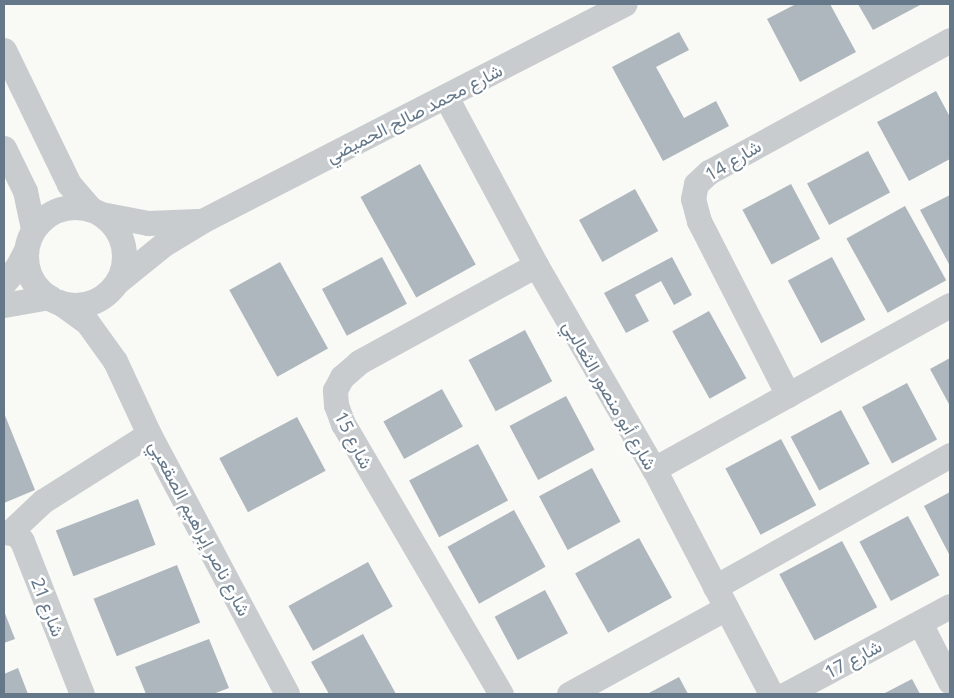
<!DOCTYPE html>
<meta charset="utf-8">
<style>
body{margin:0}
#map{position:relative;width:954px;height:698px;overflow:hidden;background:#f9f9f6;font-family:"Noto Sans",Vazirmatn,sans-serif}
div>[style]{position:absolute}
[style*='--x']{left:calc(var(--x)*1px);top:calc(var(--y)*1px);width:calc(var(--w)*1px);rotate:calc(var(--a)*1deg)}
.building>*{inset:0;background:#aeb7bd;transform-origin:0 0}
.minor>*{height:25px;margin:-12.5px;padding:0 12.5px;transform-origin:12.5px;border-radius:12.5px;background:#c8cccf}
.minor>.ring{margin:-12.5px;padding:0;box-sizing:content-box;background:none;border:25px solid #c8cccf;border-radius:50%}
span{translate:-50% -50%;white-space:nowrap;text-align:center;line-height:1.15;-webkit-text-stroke:5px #fff;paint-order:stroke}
.street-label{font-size:18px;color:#657889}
.frame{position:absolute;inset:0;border:5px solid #657889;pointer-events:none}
</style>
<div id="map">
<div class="building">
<i style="clip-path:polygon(796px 4px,830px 4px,856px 52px,800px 82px,767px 19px)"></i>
<i style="clip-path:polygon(858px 4px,922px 4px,873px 30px)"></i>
<i style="clip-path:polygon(679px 32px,689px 50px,656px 67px,684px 118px,716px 101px,729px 126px,663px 161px,612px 67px)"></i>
<i style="clip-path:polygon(936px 91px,950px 117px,950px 159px,909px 181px,877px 122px)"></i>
<i style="left:868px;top:151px;width:47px;height:69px;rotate:62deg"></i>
<i style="left:420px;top:164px;width:115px;height:68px;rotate:61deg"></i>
<i style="left:791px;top:184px;width:62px;height:55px;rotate:62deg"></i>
<i style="left:635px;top:189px;width:48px;height:64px;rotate:61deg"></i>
<i style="clip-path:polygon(950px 195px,950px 266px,920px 210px)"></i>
<i style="left:905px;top:206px;width:85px;height:67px;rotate:61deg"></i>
<i style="left:382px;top:257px;width:53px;height:68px;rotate:62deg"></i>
<i style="clip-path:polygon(672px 257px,692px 295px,674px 305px,661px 281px,635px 295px,649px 321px,626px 333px,604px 293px)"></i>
<i style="left:832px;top:257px;width:71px;height:50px;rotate:62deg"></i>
<i style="left:280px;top:262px;width:99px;height:58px;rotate:61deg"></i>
<i style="left:709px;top:311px;width:77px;height:42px;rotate:61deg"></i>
<i style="left:525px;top:330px;width:58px;height:64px;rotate:62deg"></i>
<i style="clip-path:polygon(950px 358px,950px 406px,930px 369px)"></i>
<i style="left:907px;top:383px;width:64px;height:51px;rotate:62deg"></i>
<i style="left:442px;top:389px;width:43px;height:67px;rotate:61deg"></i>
<i style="left:566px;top:396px;width:61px;height:64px;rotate:62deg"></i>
<i style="left:841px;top:410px;width:61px;height:57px;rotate:62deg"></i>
<i style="clip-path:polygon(4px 413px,35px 490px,4px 503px)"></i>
<i style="left:297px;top:417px;width:61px;height:88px;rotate:62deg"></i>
<i style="left:781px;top:439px;width:75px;height:63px;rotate:62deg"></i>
<i style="left:478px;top:444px;width:64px;height:78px;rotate:62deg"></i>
<i style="left:592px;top:468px;width:61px;height:60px;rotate:62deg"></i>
<i style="clip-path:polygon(950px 492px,950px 556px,924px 506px)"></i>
<i style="left:138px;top:499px;width:49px;height:88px;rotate:69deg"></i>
<i style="left:514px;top:510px;width:65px;height:76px;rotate:61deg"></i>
<i style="left:908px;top:516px;width:67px;height:55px;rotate:62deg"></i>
<i style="left:639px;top:538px;width:68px;height:73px;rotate:61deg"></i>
<i style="left:842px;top:541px;width:75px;height:71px;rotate:62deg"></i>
<i style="left:368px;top:562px;width:51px;height:91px;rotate:61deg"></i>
<i style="left:177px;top:565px;width:62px;height:90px;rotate:68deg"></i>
<i style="left:545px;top:590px;width:49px;height:57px;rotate:62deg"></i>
<i style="clip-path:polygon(4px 611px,15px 639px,4px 643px)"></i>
<i style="clip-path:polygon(363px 634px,396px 694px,329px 694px,311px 662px)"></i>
<i style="clip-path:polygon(209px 639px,229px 688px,213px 694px,146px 694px,135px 667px)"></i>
<i style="clip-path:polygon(18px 668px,28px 694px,4px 694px,4px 674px)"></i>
<i style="clip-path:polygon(679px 677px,688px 694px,647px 694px)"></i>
<i style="clip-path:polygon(912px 679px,920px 694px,883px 694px)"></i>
</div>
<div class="minor">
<i style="--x:4;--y:50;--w:149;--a:64.1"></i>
<i style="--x:69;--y:184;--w:33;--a:49"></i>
<i style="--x:446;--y:97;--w:191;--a:61.8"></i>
<i style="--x:536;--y:265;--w:236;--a:60"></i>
<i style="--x:654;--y:469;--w:254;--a:62.5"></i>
<i style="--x:4;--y:148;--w:48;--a:64"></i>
<i style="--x:25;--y:191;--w:39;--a:78"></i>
<i class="ring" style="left:26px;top:207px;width:73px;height:73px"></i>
<i style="--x:101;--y:214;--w:48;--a:10.8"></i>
<i style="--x:148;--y:223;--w:49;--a:-2.3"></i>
<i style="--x:117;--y:282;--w:60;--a:-39"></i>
<i style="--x:164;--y:244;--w:44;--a:-31.2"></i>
<i style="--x:202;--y:221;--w:475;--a:-27.2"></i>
<i style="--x:4;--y:283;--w:21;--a:-51"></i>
<i style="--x:17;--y:267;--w:19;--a:-62"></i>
<i style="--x:59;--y:302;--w:34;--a:36"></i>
<i style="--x:87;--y:322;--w:48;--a:54.3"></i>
<i style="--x:115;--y:361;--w:81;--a:65"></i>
<i style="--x:149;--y:434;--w:294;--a:62"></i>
<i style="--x:4;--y:305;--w:46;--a:-10.1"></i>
<i style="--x:788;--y:395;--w:195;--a:-117.1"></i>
<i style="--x:699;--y:221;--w:23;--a:-105"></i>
<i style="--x:693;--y:199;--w:15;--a:-79"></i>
<i style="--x:696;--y:184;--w:18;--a:-43"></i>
<i style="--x:709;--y:172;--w:275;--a:-28.7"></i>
<i style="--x:654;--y:469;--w:338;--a:-29"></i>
<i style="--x:4;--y:532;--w:12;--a:9"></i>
<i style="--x:16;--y:534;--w:9;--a:49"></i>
<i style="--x:22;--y:541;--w:164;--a:68.6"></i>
<i style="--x:10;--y:532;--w:45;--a:-43.2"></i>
<i style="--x:43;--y:501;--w:125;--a:-32.3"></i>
<i style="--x:715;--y:587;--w:270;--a:-29.3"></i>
<i style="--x:920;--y:623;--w:66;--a:63"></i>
<i style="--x:501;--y:694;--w:313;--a:-120.3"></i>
<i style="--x:343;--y:424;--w:20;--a:-110"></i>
<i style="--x:336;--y:405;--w:15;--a:-94"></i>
<i style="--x:335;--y:390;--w:15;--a:-62"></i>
<i style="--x:342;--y:377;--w:23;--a:-41"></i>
<i style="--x:359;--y:362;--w:202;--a:-28.7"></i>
<i style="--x:569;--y:694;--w:179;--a:-28.7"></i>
<i style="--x:786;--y:694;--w:186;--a:-28.2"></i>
</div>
<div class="street-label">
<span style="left:414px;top:113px;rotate:-27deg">شارع محمد صالح الحميضي</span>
<span style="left:733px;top:160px;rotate:-31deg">شارع 14</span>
<span style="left:610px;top:395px;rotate:60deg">شارع أبو منصور الثعالبي</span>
<span style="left:354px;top:440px;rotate:63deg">شارع 15</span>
<span style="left:200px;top:528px;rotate:62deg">شارع ناصر إبراهيم الصقعبي</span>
<span style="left:48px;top:607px;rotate:69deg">شارع 21</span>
<span style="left:853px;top:659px;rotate:-28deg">شارع 17</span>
</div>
<div class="frame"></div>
</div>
